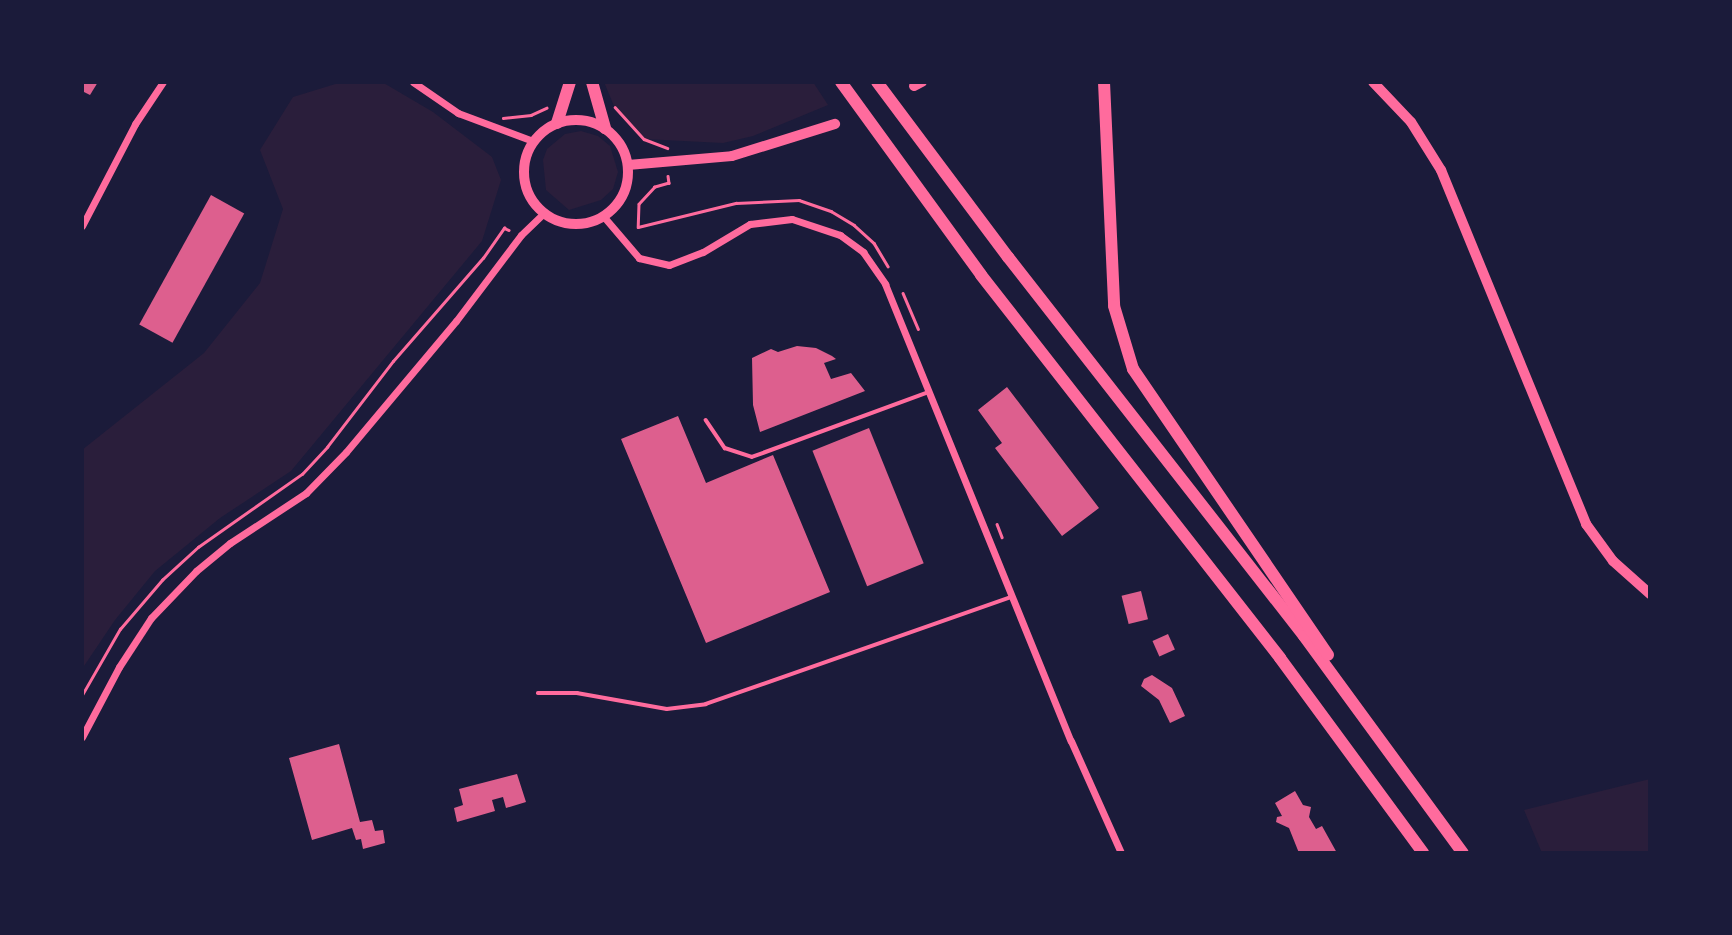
<!DOCTYPE html>
<style>
body{margin:0}
#map{position:relative;width:1732px;height:935px;overflow:hidden;background:#1b1b3a;font-family:Signika,sans-serif}
div>[style]{position:absolute}
[style*='--x']{left:calc(var(--x)*1px);top:calc(var(--y)*1px);width:calc(var(--w)*1px);rotate:calc(var(--a)*1deg)}
.green>*{inset:0;background:#2a1e3b}
.building>*{inset:0;background:#dd5f8e;transform-origin:0 0}
.path>*{height:2.5px;margin:-1.25px;padding:0 1.25px;transform-origin:1.25px;border-radius:1.25px;background:#ff6b9d}
.service>*{height:3.5px;margin:-1.75px;padding:0 1.75px;transform-origin:1.75px;border-radius:1.75px;background:#ff6b9d}
.minor>*{height:7px;margin:-3.5px;padding:0 3.5px;transform-origin:3.5px;border-radius:3.5px;background:#ff6b9d}
.tertiary>*{height:10px;margin:-5px;padding:0 5px;transform-origin:5px;border-radius:5px;background:#ff6b9d}
.tertiary>.ring{margin:-5px;padding:0;box-sizing:content-box;background:none;border:10px solid #ff6b9d;border-radius:50%}
.primary>*{height:12px;margin:-6px;padding:0 6px;transform-origin:6px;border-radius:6px;background:#ff6b9d}
span{translate:-50% -50%;white-space:nowrap;text-align:center;line-height:1.15;-webkit-text-stroke:5px #1b1b3a;paint-order:stroke}
.frame{position:absolute;inset:0;border:84px solid #1b1b3a;pointer-events:none}
</style>
<div id="map">
<div class="green">
<i style="clip-path:polygon(342px 82px,382px 82px,433px 112px,492px 157px,501px 180px,482px 241px,291px 471px,220px 518px,155px 571px,115px 620px,82px 669px,82px 450px,204px 353px,260px 283px,283px 209px,260px 150px,293px 97px)"></i>
<i style="clip-path:polygon(604px 82px,813px 82px,828px 105px,753px 136px,723px 143px,644px 139px,614px 106px)"></i>
<i style="clip-path:polygon(581px 131px,598px 136px,610px 146px,618px 172px,613px 189px,601px 200px,569px 210px,546px 190px,543px 160px,547px 149px,565px 134px)"></i>
<i style="clip-path:polygon(1650px 779px,1650px 853px,1542px 853px,1524px 810px)"></i>
</div>
<div class="building">
<i style="clip-path:polygon(82px 82px,98px 82px,90px 95px,82px 91px)"></i>
<i style="left:211px;top:195px;width:38px;height:148px;rotate:29deg"></i>
<i style="clip-path:polygon(797px 346px,816px 348px,832px 356px,836px 359px,824px 363px,831px 379px,851px 373px,865px 391px,760px 432px,753px 405px,752px 358px,771px 349px,778px 352px)"></i>
<i style="clip-path:polygon(1007px 387px,1099px 508px,1062px 536px,995px 448px,1002px 443px,978px 410px)"></i>
<i style="clip-path:polygon(678px 416px,706px 483px,773px 455px,830px 592px,706px 643px,621px 439px)"></i>
<i style="left:869px;top:428px;width:146px;height:61px;rotate:68deg"></i>
<i style="left:1141px;top:591px;width:29px;height:20px;rotate:76deg"></i>
<i style="left:1168px;top:634px;width:17px;height:17px;rotate:66deg"></i>
<i style="clip-path:polygon(1152px 675px,1172px 688px,1185px 716px,1170px 723px,1159px 700px,1141px 686px,1144px 679px)"></i>
<i style="clip-path:polygon(339px 744px,360px 822px,372px 820px,375px 831px,383px 830px,385px 843px,363px 849px,361px 839px,356px 840px,352px 828px,312px 840px,289px 758px)"></i>
<i style="clip-path:polygon(517px 774px,526px 802px,506px 808px,503px 797px,492px 800px,495px 811px,457px 822px,454px 808px,463px 805px,459px 789px)"></i>
<i style="clip-path:polygon(1295px 791px,1303px 805px,1311px 807px,1309px 817px,1316px 829px,1322px 826px,1337px 853px,1299px 853px,1289px 828px,1276px 822px,1277px 817px,1282px 816px,1275px 803px)"></i>
</div>
<div class="path">
<i style="--x:615;--y:107;--w:43;--a:47.8"></i>
<i style="--x:644;--y:139;--w:25;--a:21"></i>
<i style="--x:503;--y:118;--w:28;--a:-6"></i>
<i style="--x:531;--y:115;--w:17;--a:-25"></i>
<i style="--x:668;--y:176;--w:7;--a:82"></i>
<i style="--x:669;--y:183;--w:15;--a:164"></i>
<i style="--x:655;--y:187;--w:23;--a:133"></i>
<i style="--x:639;--y:204;--w:23;--a:92"></i>
<i style="--x:638;--y:227;--w:101;--a:-13.8"></i>
<i style="--x:736;--y:203;--w:63;--a:-2.7"></i>
<i style="--x:799;--y:200;--w:34;--a:19"></i>
<i style="--x:831;--y:211;--w:27;--a:31"></i>
<i style="--x:854;--y:225;--w:27;--a:42"></i>
<i style="--x:874;--y:243;--w:27;--a:59"></i>
<i style="--x:903;--y:293;--w:39;--a:67"></i>
<i style="--x:997;--y:524;--w:14;--a:69"></i>
<i style="--x:82;--y:695;--w:76;--a:-60.1"></i>
<i style="--x:120;--y:629;--w:65;--a:-49.4"></i>
<i style="--x:162;--y:580;--w:49;--a:-42.5"></i>
<i style="--x:198;--y:547;--w:127;--a:-35.1"></i>
<i style="--x:302;--y:474;--w:37;--a:-47"></i>
<i style="--x:327;--y:447;--w:108;--a:-52.5"></i>
<i style="--x:393;--y:361;--w:137;--a:-48.9"></i>
<i style="--x:483;--y:258;--w:37;--a:-55"></i>
<i style="--x:504;--y:228;--w:5;--a:22"></i>
</div>
<div class="service">
<i style="--x:706;--y:420;--w:34;--a:56"></i>
<i style="--x:725;--y:448;--w:28;--a:18"></i>
<i style="--x:752;--y:457;--w:189;--a:-20.2"></i>
<i style="--x:538;--y:693;--w:39;--a:0"></i>
<i style="--x:577;--y:693;--w:91;--a:10.1"></i>
<i style="--x:667;--y:709;--w:39;--a:-7"></i>
<i style="--x:706;--y:704;--w:324;--a:-19.3"></i>
</div>
<div class="minor">
<i style="--x:413;--y:82;--w:55;--a:34.6"></i>
<i style="--x:458;--y:113;--w:80;--a:20.5"></i>
<i style="--x:604;--y:217;--w:54;--a:49.5"></i>
<i style="--x:639;--y:258;--w:31;--a:13"></i>
<i style="--x:669;--y:265;--w:36;--a:-21"></i>
<i style="--x:703;--y:252;--w:55;--a:-30.8"></i>
<i style="--x:750;--y:224;--w:42;--a:-6.8"></i>
<i style="--x:792;--y:219;--w:51;--a:18.4"></i>
<i style="--x:840;--y:235;--w:29;--a:36"></i>
<i style="--x:863;--y:252;--w:39;--a:55"></i>
<i style="--x:885;--y:284;--w:493;--a:67.9"></i>
<i style="--x:1071;--y:741;--w:123;--a:65.9"></i>
<i style="--x:82;--y:226;--w:115;--a:-62.5"></i>
<i style="--x:135;--y:124;--w:50;--a:-56.3"></i>
<i style="--x:82;--y:737;--w:79;--a:-62.1"></i>
<i style="--x:119;--y:667;--w:59;--a:-56.9"></i>
<i style="--x:151;--y:618;--w:65;--a:-46.2"></i>
<i style="--x:196;--y:571;--w:44;--a:-39.5"></i>
<i style="--x:230;--y:543;--w:91;--a:-33.3"></i>
<i style="--x:306;--y:493;--w:57;--a:-45.7"></i>
<i style="--x:346;--y:452;--w:171;--a:-50"></i>
<i style="--x:456;--y:321;--w:108;--a:-52.9"></i>
<i style="--x:521;--y:235;--w:30;--a:-44"></i>
</div>
<div class="tertiary">
<i style="--x:1373;--y:82;--w:55;--a:46.5"></i>
<i style="--x:1411;--y:122;--w:57;--a:58"></i>
<i style="--x:1441;--y:170;--w:383;--a:67.7"></i>
<i style="--x:1586;--y:524;--w:46;--a:53.9"></i>
<i style="--x:1613;--y:561;--w:50;--a:41.7"></i>
<i style="--x:914;--y:86;--w:9;--a:-27"></i>
<i class="ring" style="left:524px;top:120px;width:94px;height:94px"></i>
<i style="--x:628;--y:165;--w:104;--a:-4.9"></i>
<i style="--x:732;--y:156;--w:108;--a:-17.3"></i>
</div>
<div class="primary">
<i style="--x:592;--y:82;--w:48;--a:74.2"></i>
<i style="--x:841;--y:82;--w:238;--a:54"></i>
<i style="--x:981;--y:275;--w:486;--a:52"></i>
<i style="--x:1280;--y:658;--w:242;--a:53.7"></i>
<i style="--x:877;--y:82;--w:219;--a:53.2"></i>
<i style="--x:1008;--y:257;--w:481;--a:52"></i>
<i style="--x:1304;--y:636;--w:269;--a:53.8"></i>
<i style="--x:1104;--y:82;--w:224;--a:87.4"></i>
<i style="--x:1114;--y:306;--w:66;--a:73.2"></i>
<i style="--x:1133;--y:369;--w:346;--a:55.7"></i>
<i style="--x:557;--y:123;--w:43;--a:-72.4"></i>
</div>
<div class="frame"></div>
</div>
